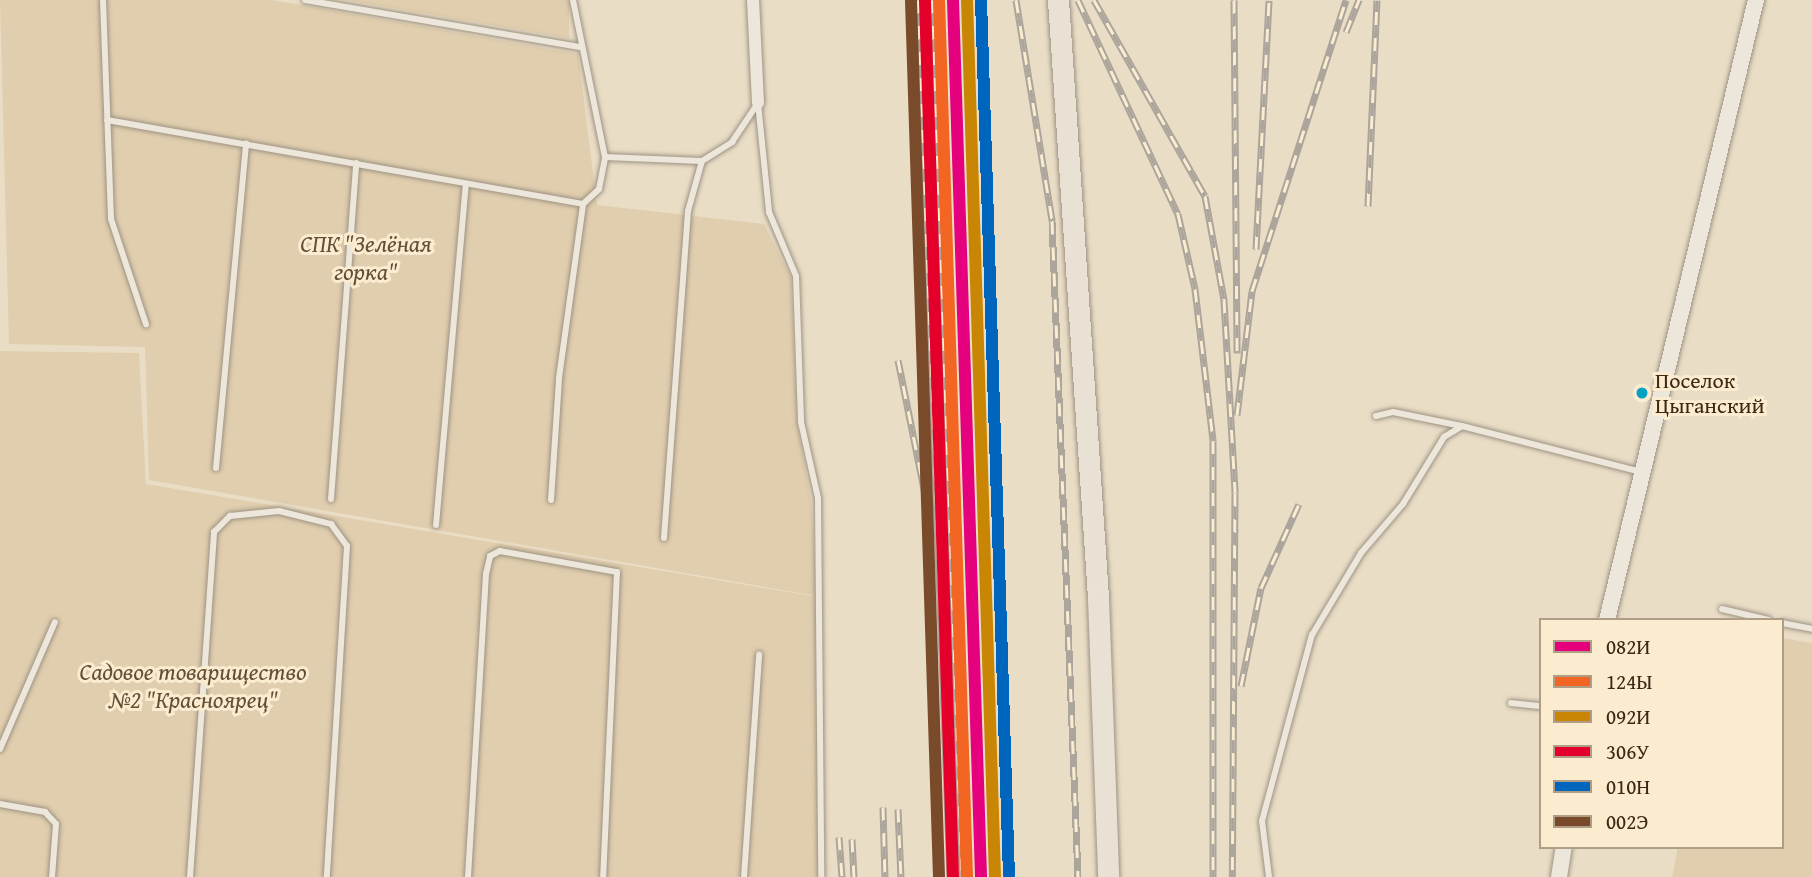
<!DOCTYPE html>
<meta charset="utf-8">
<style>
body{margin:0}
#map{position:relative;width:1812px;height:877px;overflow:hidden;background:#eaddc6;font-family:"Gentium Book Plus",serif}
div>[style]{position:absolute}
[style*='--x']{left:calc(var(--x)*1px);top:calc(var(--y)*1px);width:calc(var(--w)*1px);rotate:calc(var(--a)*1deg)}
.green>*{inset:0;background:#e1ceae}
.roads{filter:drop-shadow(0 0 2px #9d9383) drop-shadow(0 0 2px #9d9383)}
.service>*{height:6px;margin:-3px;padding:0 3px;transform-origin:3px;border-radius:3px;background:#ede6da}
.minor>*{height:12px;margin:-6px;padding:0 6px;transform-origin:6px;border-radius:6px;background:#ede6da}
.tertiary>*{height:16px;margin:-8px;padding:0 8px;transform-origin:8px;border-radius:8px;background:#ede6da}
.trunk>*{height:21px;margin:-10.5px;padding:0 10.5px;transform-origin:10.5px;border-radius:10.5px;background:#e9e2d4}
.rail>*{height:7px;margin-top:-3.5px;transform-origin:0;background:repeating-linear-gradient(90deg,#fbecd0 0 13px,#aca59b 0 26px);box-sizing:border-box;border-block:2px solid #aca59b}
.rail-1>*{height:12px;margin:-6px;padding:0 6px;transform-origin:6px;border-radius:6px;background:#e5007d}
.rail-2>*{height:12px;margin:-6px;padding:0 6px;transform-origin:6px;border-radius:6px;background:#f26522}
.rail-3>*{height:12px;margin:-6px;padding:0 6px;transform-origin:6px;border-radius:6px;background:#c98605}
.rail-4>*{height:12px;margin:-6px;padding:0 6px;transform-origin:6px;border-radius:6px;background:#e4002b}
.rail-5>*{height:12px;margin:-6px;padding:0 6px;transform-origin:6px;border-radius:6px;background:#0065bd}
.rail-6>*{height:12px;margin:-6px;padding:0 6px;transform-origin:6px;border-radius:6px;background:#7a4b2a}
.dots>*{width:19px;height:19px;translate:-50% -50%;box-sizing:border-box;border:4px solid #fbecd0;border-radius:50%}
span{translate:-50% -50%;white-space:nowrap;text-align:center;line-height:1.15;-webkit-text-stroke:6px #fbecd0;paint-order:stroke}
.bus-label{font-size:22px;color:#3e2715}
.left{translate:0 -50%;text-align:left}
.park-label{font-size:24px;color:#654e36;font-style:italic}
.legend{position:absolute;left:1539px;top:618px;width:245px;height:231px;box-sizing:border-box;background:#fbecd0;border:2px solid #af9d85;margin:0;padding:9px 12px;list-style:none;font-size:21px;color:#3e2715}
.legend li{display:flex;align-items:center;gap:14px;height:35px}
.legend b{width:35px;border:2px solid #af9d85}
</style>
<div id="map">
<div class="green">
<i style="clip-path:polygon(0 0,272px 0,578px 54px,597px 205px,764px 224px,791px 278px,797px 423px,811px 500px,817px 596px,149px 480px,145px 347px,9px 344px)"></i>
<i style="clip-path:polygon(346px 0,569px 0,569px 38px)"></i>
<i style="clip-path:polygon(0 351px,139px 353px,146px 484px,818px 597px,819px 877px,0 877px)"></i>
<i style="clip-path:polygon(1782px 638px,1812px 643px,1812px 877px,1672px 877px,1678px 847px,1782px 847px)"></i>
</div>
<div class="roads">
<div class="service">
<i style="--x:103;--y:0;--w:219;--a:87.9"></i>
<i style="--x:111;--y:219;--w:111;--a:71.6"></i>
<i style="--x:305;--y:0;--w:280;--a:9.7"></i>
<i style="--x:573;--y:0;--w:160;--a:78.5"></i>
<i style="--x:605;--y:157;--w:97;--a:2.4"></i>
<i style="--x:702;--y:161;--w:36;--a:-32"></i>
<i style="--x:732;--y:142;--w:47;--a:-56.3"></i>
<i style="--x:758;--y:103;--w:110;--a:84.2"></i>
<i style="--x:769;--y:212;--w:69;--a:67.1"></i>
<i style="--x:796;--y:276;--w:146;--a:88"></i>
<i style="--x:801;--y:422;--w:78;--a:77.4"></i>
<i style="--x:818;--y:498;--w:379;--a:89.5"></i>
<i style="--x:107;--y:120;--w:483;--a:10"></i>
<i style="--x:583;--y:204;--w:22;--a:-43"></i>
<i style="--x:599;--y:189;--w:33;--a:-79"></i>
<i style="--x:1376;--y:416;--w:17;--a:-13"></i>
<i style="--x:1393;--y:412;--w:70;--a:11.5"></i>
<i style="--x:1462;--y:426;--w:185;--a:14.4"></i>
<i style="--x:216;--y:468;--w:326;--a:-84.7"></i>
<i style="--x:331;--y:499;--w:337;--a:-85.7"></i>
<i style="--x:551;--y:500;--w:122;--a:-86.2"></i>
<i style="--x:559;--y:378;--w:176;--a:-82.1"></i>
<i style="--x:436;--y:525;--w:341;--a:-85"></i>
<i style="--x:664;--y:538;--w:328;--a:-85.8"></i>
<i style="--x:688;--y:211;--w:52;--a:-74.4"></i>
<i style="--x:1722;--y:609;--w:48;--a:13.2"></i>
<i style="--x:1782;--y:623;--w:31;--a:11"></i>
<i style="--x:1511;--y:703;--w:30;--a:6"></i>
<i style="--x:0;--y:749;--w:138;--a:-66.6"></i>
<i style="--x:0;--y:804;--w:46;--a:10.1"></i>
<i style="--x:45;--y:812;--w:16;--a:47"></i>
<i style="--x:56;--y:824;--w:53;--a:94.3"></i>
<i style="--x:190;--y:877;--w:346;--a:-86"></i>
<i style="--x:214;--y:532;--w:23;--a:-45"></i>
<i style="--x:230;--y:516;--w:49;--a:-5.8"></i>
<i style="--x:279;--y:511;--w:54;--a:14"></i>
<i style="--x:331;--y:524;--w:27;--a:54"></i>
<i style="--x:347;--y:546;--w:332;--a:93.5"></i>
<i style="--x:468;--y:877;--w:304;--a:-86.6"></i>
<i style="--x:486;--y:574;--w:18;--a:-77"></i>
<i style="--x:490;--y:556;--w:11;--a:-27"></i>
<i style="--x:500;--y:551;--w:119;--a:10.2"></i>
<i style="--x:617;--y:572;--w:305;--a:92.6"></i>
<i style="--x:744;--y:877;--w:223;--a:-86.1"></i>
<i style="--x:1269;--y:877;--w:56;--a:-97.1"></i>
<i style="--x:1262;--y:821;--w:193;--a:-75"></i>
<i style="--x:1312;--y:635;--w:96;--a:-59.1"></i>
<i style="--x:1361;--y:553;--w:65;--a:-49.4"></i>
<i style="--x:1403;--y:504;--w:79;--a:-58.5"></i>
<i style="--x:1444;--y:437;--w:21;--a:-31"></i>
</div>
<div class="minor">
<i style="--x:753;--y:0;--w:103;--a:87.2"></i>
</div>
<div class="tertiary">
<i style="--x:1607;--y:620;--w:638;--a:-76.49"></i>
<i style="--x:1559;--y:877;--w:30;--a:-81"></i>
</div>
<div class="trunk">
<i style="--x:1058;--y:0;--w:599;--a:86.17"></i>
<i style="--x:1098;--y:598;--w:279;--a:87.9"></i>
</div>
</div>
<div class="rail">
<i style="--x:918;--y:0;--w:878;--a:87.91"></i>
<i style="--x:932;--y:0;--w:878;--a:88.04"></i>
<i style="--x:1016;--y:0;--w:224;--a:80.7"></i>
<i style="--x:1052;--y:221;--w:657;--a:87.73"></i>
<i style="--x:1078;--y:0;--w:236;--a:65"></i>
<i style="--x:1178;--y:214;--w:77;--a:77.2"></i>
<i style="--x:1195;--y:289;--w:153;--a:83.2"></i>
<i style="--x:1213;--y:441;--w:436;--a:90"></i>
<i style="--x:1094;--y:0;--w:225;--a:60.5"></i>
<i style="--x:1205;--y:196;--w:106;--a:79.6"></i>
<i style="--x:1224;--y:300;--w:193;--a:86.7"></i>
<i style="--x:1235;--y:493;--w:384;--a:90.4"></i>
<i style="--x:1234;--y:0;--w:353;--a:89.5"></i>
<i style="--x:1346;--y:32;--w:35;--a:-68"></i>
<i style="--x:1368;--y:206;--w:206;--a:-87.5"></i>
<i style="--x:1256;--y:249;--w:249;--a:-87"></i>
<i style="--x:898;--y:360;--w:157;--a:78.6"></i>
<i style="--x:1237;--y:415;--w:125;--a:-83.1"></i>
<i style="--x:1252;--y:291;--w:306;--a:-72.1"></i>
<i style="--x:1241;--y:686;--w:100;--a:-78.5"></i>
<i style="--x:1261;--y:588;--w:92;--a:-65.7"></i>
<i style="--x:883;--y:807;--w:70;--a:88.4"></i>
<i style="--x:898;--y:809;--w:68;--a:87.5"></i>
<i style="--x:839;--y:837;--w:40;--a:85.7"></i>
<i style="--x:852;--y:839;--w:38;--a:87"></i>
</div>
<div class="rail-1">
<i style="--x:953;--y:0;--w:877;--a:88.17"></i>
</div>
<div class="rail-2">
<i style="--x:939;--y:0;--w:877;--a:88.17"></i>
</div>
<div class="rail-3">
<i style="--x:967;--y:0;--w:877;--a:88.17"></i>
</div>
<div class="rail-4">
<i style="--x:925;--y:1;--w:876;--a:88.17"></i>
</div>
<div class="rail-5">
<i style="--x:981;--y:0;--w:876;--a:88.17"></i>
</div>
<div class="rail-6">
<i style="--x:911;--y:1;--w:876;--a:88.17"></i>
</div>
<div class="dots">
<i style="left:1642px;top:393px;background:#03a2c5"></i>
</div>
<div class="bus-label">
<span class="left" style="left:1655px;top:393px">Поселок<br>Цыганский</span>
</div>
<div class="park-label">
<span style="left:366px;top:258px">СПК "Зелёная<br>горка"</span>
<span style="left:193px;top:686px">Садовое товарищество<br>№2 "Красноярец"</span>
</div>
<ul class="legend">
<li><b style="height:9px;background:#e5007d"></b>082И</li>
<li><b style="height:9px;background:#f26522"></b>124Ы</li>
<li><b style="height:9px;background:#c98605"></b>092И</li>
<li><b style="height:9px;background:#e4002b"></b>306У</li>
<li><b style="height:9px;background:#0065bd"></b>010Н</li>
<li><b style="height:9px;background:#7a4b2a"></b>002Э</li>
</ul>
</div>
